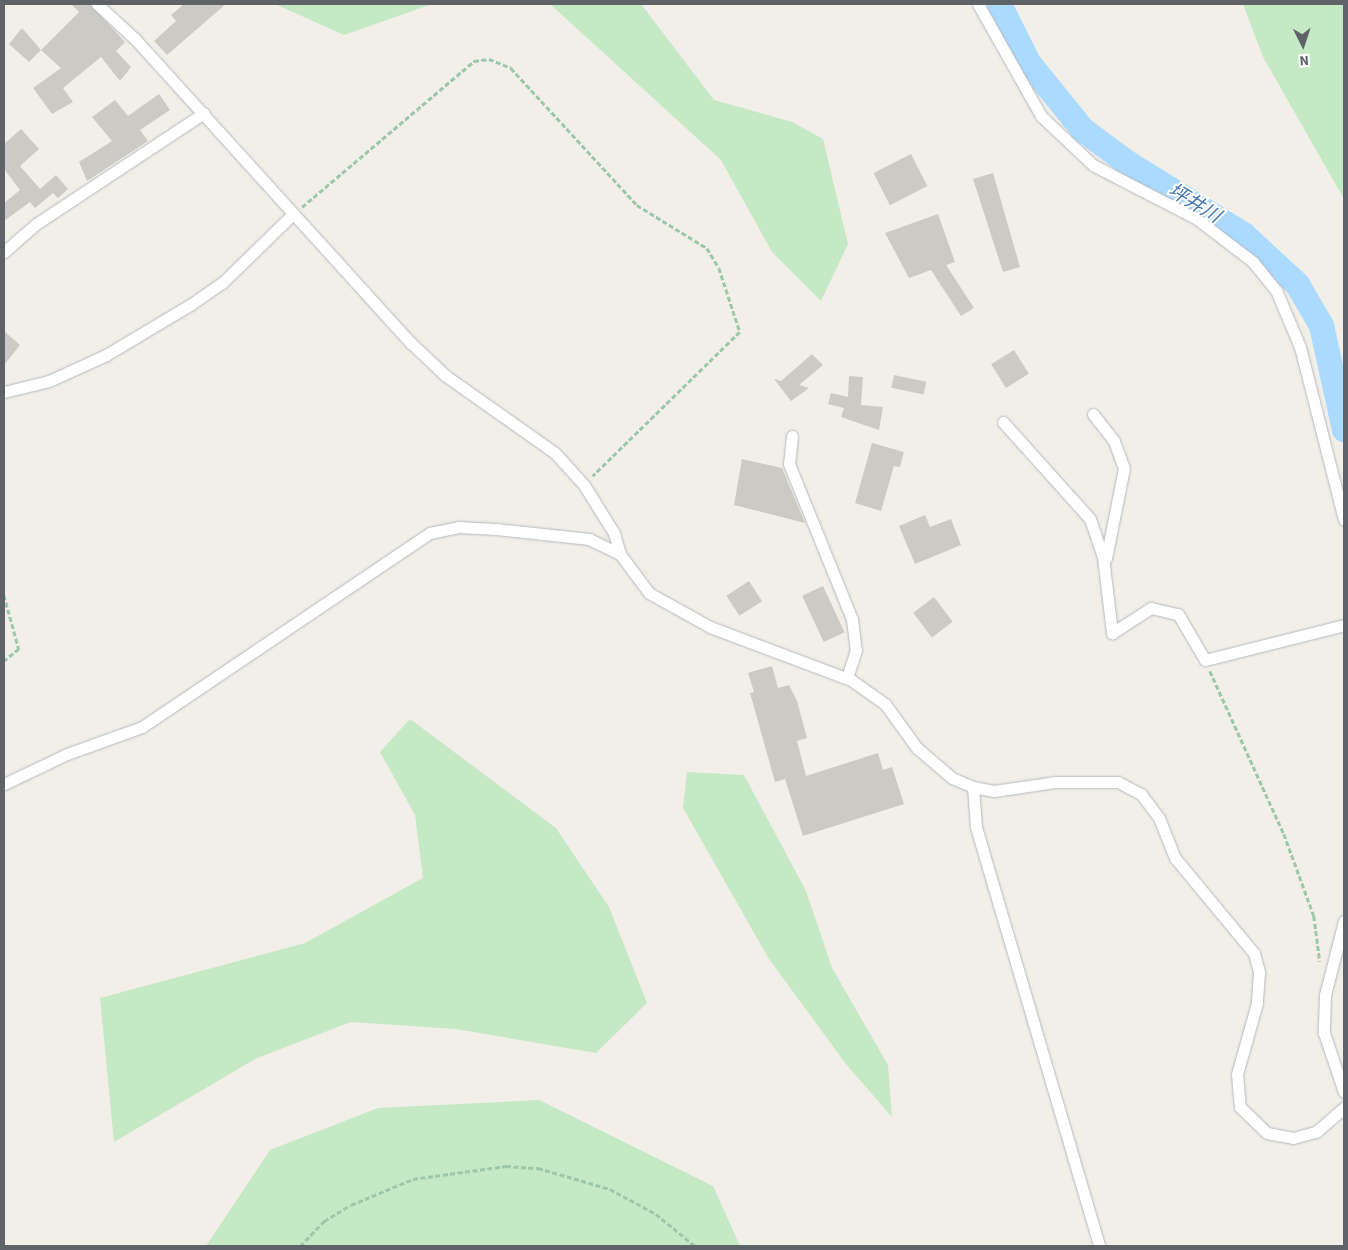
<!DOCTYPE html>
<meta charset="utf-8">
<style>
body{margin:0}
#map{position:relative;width:1348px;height:1250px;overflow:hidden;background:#f1efe8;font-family:"Source Sans 3","Noto Sans JP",sans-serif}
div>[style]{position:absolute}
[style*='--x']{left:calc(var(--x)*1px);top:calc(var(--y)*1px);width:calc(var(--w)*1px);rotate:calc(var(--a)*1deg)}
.green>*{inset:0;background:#c5e8c5}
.river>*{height:25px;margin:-12.5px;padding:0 12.5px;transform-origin:12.5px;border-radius:12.5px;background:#aadaff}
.building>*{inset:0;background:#cccac5;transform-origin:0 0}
.path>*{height:2.5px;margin-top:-1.25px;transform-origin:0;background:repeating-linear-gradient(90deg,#9cc7a9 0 5px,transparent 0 7.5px)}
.roads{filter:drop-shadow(0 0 1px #b5b8bc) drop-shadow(0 0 1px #b5b8bc)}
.minor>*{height:11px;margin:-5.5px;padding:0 5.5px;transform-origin:5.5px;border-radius:5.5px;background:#fff}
span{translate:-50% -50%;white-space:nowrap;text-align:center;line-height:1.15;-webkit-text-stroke:4px #fff;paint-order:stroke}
.water-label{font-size:19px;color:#4174aa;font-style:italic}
.frame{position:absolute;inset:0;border:5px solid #5f6368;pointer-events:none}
.north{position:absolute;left:1278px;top:20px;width:50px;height:50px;-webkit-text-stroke:4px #fff;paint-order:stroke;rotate:176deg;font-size:14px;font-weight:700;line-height:20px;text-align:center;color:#5f6368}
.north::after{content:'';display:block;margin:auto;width:18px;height:22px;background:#5f6368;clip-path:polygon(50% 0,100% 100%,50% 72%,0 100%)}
</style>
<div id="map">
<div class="green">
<i style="clip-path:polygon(275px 4px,432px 4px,344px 35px)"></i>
<i style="clip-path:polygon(550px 4px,641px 4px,714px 100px,792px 122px,823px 139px,848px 244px,821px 301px,772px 252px,721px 160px)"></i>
<i style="clip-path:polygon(1243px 4px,1344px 4px,1344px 199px,1263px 57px)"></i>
<i style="clip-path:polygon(410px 719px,556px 828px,609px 907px,647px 1003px,596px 1053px,456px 1029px,351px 1022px,257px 1058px,114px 1142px,100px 998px,305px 943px,423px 878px,415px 815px,380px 752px)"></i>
<i style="clip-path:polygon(687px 772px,744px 775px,806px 891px,832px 968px,888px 1065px,892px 1117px,846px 1064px,769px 959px,683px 808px)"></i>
<i style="clip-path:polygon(539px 1100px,713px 1186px,740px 1246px,206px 1246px,270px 1150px,378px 1108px)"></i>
</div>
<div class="river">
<i style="--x:999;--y:4;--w:65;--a:63.4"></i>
<i style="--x:1028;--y:62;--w:86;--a:51.1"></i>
<i style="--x:1082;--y:129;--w:57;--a:36.5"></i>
<i style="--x:1128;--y:163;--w:135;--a:31.7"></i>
<i style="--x:1243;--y:234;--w:74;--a:42.8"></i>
<i style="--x:1297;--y:284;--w:48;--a:59.7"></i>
<i style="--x:1321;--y:325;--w:107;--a:77.6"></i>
</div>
<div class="building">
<i style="clip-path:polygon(71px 4px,90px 4px,125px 42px,116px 51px,131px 67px,120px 81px,101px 57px,63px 88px,73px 102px,52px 114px,33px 88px,61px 68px,41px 50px,79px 12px)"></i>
<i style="clip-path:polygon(184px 4px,226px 4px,167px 55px,154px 41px,176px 21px,171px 15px)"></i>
<i style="clip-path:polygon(22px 28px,41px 50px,29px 62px,9px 44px)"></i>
<i style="clip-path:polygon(159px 94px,170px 110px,140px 130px,148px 141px,87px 181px,79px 162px,112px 141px,92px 117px,115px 100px,128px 116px)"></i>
<i style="clip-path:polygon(21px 129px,39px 149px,20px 166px,40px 189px,56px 175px,68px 189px,58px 198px,53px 193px,35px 208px,30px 202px,4px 221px,4px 203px,20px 190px,4px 169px,4px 144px)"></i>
<i style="left:911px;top:154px;width:36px;height:42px;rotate:63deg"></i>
<i style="clip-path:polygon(993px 173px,1020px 267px,1003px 272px,973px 179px)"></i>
<i style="clip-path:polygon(938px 214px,955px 262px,946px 265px,974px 308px,961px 316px,931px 270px,909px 278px,885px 233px)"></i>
<i style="clip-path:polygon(4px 331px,20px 345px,4px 365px)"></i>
<i style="left:1014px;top:350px;width:28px;height:27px;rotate:58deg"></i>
<i style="clip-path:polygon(812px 354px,823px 365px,799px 385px,809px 388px,791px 401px,774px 379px,781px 381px)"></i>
<i style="left:894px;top:375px;width:33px;height:13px;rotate:12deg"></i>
<i style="clip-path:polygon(849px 376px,863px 377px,861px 405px,883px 407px,879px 430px,841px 417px,844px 408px,828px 404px,831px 393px,848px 397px)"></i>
<i style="clip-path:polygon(872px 443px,904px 452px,900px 467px,894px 466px,881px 511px,855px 503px)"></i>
<i style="clip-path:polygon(742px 459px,782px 468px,805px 523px,734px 505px)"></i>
<i style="clip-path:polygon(925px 515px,930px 527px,951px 519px,961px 545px,915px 564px,899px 526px)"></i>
<i style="left:749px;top:581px;width:24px;height:27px;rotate:57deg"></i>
<i style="left:823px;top:586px;width:51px;height:23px;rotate:65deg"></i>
<i style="left:934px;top:597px;width:31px;height:26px;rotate:53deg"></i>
<i style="clip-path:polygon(772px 666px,778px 688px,789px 685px,797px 701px,807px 738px,797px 741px,806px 776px,878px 753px,883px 770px,892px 767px,904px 804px,803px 836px,785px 779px,775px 782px,750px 693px,754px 692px,748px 673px)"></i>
</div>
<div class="path">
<i style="--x:302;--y:207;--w:226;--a:-40.3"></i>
<i style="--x:474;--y:61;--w:15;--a:-8"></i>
<i style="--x:489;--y:59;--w:24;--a:22"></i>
<i style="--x:511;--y:68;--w:186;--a:47.4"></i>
<i style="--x:637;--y:205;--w:82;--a:31.6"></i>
<i style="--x:707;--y:248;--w:23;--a:59"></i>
<i style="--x:719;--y:268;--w:67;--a:71.8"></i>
<i style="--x:740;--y:332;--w:206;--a:135.6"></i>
<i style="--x:4;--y:595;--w:56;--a:74.5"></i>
<i style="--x:19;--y:649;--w:19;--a:141"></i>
<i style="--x:1210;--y:671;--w:179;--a:65.6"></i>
<i style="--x:1284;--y:834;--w:87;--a:69.9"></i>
<i style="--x:1314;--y:916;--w:46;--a:82.6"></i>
<i style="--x:300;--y:1246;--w:35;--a:-46"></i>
<i style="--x:324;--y:1221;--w:31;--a:-31"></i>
<i style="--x:351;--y:1205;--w:67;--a:-22.8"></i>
<i style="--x:413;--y:1179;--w:94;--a:-8"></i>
<i style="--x:506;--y:1166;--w:32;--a:4"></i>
<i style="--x:538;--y:1168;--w:75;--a:16.3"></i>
<i style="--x:610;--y:1189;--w:52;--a:28.5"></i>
<i style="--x:656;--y:1214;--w:50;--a:39.4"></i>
</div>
<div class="roads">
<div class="minor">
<i style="--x:97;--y:4;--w:52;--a:42.6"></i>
<i style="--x:135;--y:39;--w:411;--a:47.8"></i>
<i style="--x:411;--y:343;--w:48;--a:43.3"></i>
<i style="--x:446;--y:376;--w:133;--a:35.2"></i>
<i style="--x:555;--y:453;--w:43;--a:47.8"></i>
<i style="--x:584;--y:485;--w:57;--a:58"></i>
<i style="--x:614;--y:533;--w:22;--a:74"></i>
<i style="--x:620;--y:554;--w:49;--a:53.4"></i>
<i style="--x:649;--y:593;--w:70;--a:29.1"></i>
<i style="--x:710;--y:627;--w:151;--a:20.6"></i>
<i style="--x:851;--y:680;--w:42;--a:35.2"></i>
<i style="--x:885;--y:704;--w:54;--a:54"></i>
<i style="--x:917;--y:748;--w:46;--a:40.6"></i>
<i style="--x:952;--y:778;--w:23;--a:23"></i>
<i style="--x:973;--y:787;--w:21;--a:11"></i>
<i style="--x:994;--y:791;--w:63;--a:-8.3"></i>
<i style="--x:1056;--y:782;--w:62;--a:0"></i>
<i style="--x:1118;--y:782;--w:26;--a:28"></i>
<i style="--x:1141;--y:794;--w:30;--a:53"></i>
<i style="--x:1159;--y:818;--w:43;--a:68.2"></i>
<i style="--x:1175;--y:858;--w:124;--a:50.3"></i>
<i style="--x:1254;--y:953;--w:20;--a:75"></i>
<i style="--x:1259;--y:972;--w:31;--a:94"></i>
<i style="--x:1257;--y:1003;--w:74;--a:105.7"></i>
<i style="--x:1237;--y:1074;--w:33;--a:85"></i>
<i style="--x:1240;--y:1107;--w:37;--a:44"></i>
<i style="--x:1267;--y:1133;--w:26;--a:11"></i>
<i style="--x:1293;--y:1138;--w:24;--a:-15"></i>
<i style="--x:1316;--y:1132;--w:37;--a:-41"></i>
<i style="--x:978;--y:4;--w:129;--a:60.6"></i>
<i style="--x:1041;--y:116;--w:71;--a:43.3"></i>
<i style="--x:1093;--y:165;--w:117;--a:27.4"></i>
<i style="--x:1197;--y:219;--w:71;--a:37.5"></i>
<i style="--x:1253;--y:262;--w:36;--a:51"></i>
<i style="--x:1276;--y:290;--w:62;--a:67.2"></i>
<i style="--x:1300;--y:347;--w:178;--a:75.7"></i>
<i style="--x:4;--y:252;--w:43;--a:-41.2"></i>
<i style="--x:36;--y:224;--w:201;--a:-33.5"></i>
<i style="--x:4;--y:392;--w:46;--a:-13.7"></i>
<i style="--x:49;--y:381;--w:63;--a:-24.5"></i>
<i style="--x:106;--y:355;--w:98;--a:-30.8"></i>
<i style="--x:190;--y:305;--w:39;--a:-35"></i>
<i style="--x:222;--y:283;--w:99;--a:-44.2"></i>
<i style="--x:1093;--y:414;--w:34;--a:52"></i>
<i style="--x:1114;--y:441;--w:29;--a:70"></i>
<i style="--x:1124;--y:468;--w:92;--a:101.3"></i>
<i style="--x:1003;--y:422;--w:130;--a:48.1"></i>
<i style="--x:1090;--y:519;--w:40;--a:71.1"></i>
<i style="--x:1103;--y:557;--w:77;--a:83.2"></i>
<i style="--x:1112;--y:633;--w:46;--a:-32.7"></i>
<i style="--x:1151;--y:608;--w:28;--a:13"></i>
<i style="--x:1178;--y:614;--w:53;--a:59.6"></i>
<i style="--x:1205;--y:660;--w:143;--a:-14.1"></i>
<i style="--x:792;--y:436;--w:28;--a:96"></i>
<i style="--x:789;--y:464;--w:167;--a:67.9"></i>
<i style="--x:852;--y:619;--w:31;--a:83"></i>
<i style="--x:856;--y:650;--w:29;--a:108"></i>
<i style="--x:4;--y:784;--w:70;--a:-25.5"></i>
<i style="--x:67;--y:754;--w:80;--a:-19.8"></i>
<i style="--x:142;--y:727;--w:347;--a:-34"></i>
<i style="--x:430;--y:533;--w:30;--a:-12"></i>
<i style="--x:459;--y:527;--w:37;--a:3"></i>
<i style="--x:496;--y:529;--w:94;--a:6.1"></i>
<i style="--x:589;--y:539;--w:34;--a:26"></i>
<i style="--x:973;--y:787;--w:40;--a:85.7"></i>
<i style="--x:976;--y:827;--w:437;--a:73.6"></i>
<i style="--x:1344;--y:921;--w:76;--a:104.4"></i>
<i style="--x:1325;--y:995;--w:38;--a:92"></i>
<i style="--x:1324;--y:1033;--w:62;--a:71.3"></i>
</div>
</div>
<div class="water-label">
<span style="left:1194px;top:204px;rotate:31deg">坪井川</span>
</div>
<div class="frame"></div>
<div class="north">N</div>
</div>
